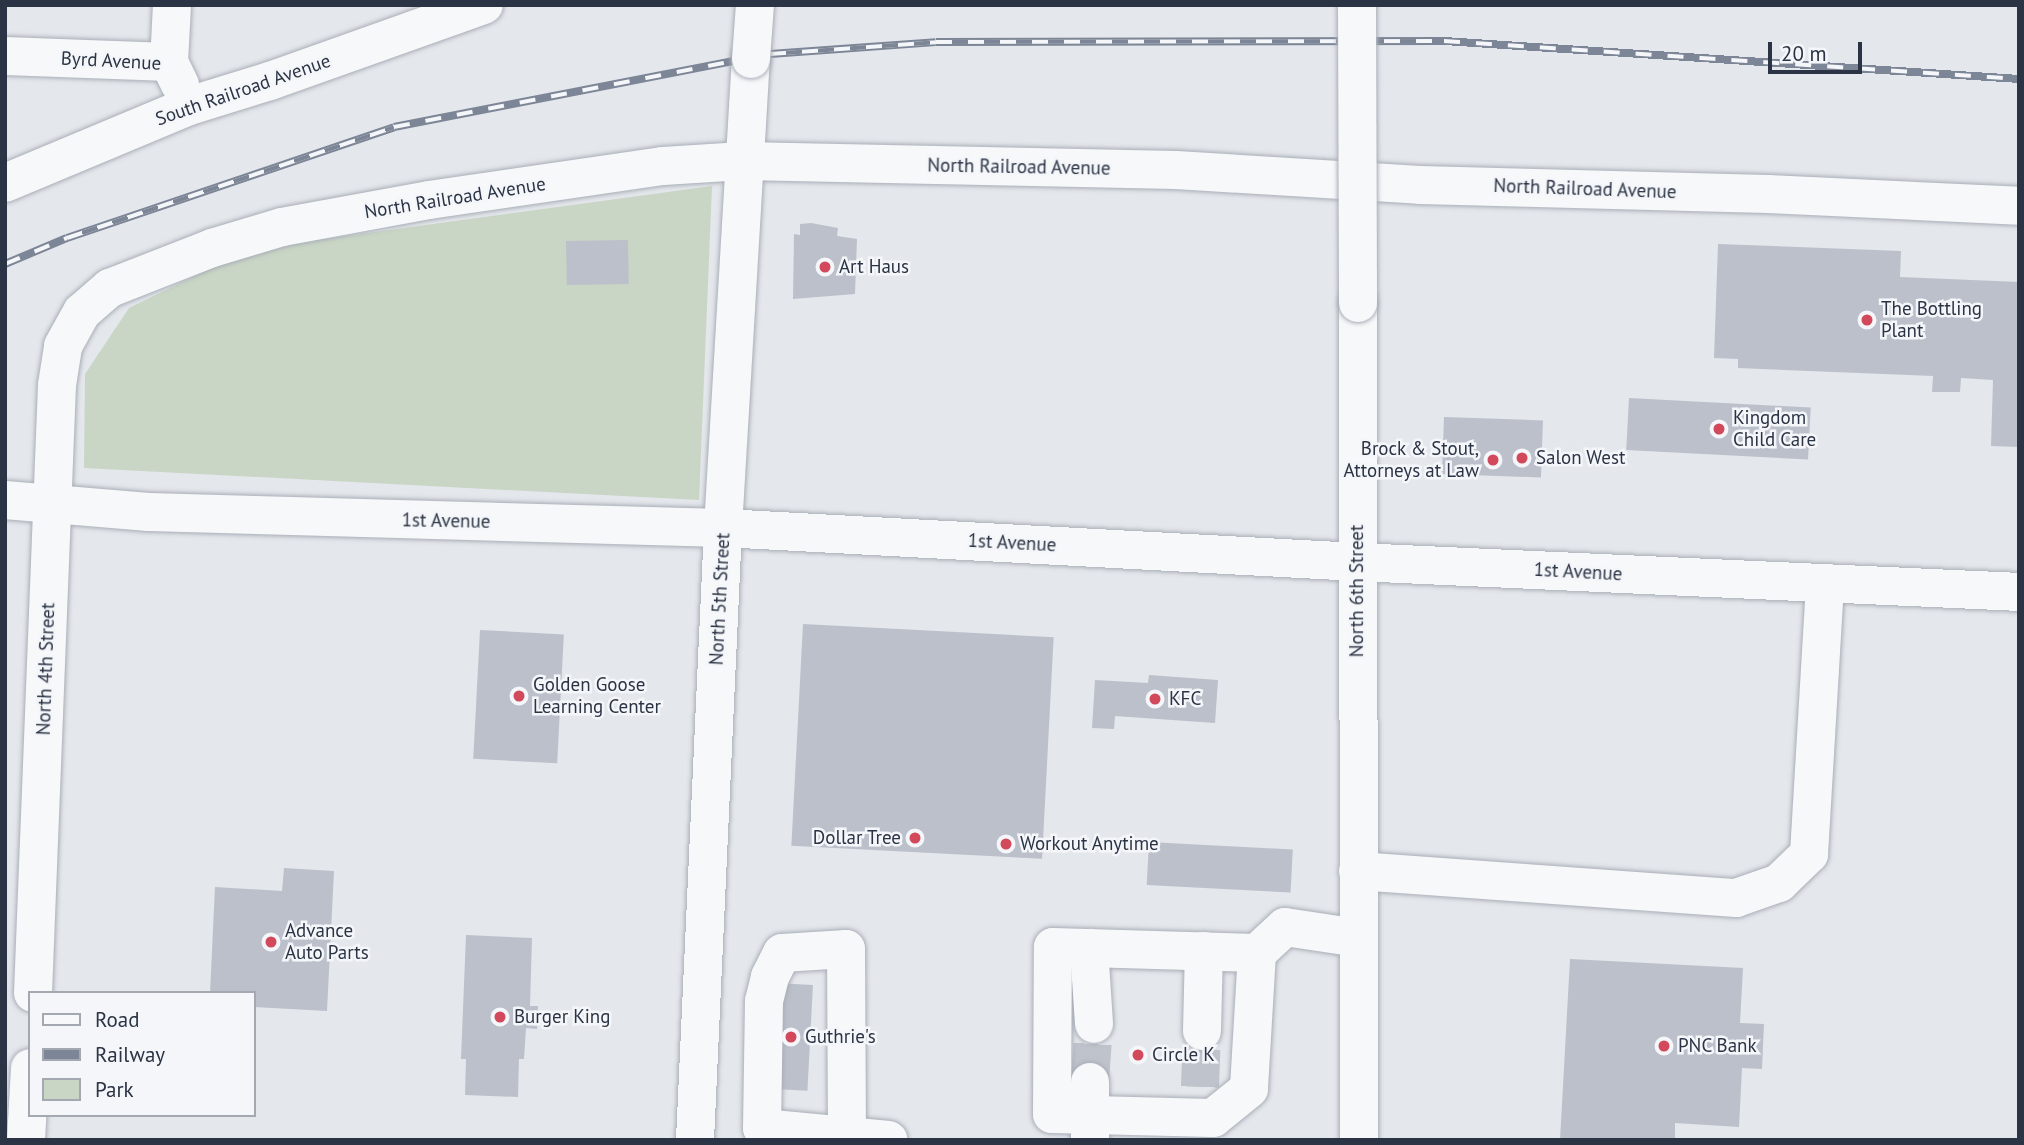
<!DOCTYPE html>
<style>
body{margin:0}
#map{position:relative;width:2024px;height:1145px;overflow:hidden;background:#e4e7ec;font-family:"PT Sans",sans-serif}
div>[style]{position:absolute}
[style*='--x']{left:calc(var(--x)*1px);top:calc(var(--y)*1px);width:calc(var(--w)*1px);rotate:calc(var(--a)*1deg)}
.green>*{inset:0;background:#c9d6c5}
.building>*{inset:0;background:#bbc0ca;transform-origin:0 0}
.minor-tunnel>*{height:38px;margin-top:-19px;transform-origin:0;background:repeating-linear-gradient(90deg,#bfc3cb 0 38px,transparent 0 57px)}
.roads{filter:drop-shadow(0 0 2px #a9aeb7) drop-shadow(0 0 2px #a9aeb7)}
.minor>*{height:38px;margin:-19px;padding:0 19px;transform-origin:19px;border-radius:19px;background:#f7f8fa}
.rail>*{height:8px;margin-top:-4px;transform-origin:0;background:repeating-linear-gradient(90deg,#f4f6f9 0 16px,#7d8696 0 32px);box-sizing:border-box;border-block:2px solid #7d8696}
.bridges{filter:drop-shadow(0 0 2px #a9aeb7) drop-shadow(0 0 2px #a9aeb7)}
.minor-bridge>*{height:38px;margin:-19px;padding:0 19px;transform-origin:19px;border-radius:19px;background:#f7f8fa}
.dots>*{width:19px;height:19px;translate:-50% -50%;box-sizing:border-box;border:4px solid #f4f6f9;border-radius:50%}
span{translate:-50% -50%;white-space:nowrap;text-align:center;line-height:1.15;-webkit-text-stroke:5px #f4f6f9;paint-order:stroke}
.street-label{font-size:19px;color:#2b3445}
.poi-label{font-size:19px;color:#2b3445}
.left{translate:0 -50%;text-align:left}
.right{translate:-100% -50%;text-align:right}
.frame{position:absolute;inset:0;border:7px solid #2b3445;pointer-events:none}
.legend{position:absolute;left:28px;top:991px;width:228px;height:126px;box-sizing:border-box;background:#f4f6f9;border:2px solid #a4a8b1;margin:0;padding:9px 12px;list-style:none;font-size:21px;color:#2b3445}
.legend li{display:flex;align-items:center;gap:14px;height:35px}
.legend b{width:35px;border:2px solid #a4a8b1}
.scale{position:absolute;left:1768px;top:42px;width:94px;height:32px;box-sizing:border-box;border:4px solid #2b3445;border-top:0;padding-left:9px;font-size:21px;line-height:24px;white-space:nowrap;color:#2b3445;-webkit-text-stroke:5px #f4f6f9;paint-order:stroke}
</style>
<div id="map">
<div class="green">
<i style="clip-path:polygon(712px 186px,699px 500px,84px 468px,85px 374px,129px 308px,250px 249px)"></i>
</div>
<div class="building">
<i style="clip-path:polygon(811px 223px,838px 228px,837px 236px,857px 239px,855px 294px,793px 299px,794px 234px,800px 235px,800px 224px)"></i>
<i style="left:628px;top:240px;width:44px;height:62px;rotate:89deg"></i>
<i style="clip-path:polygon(1718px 244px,1901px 251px,1900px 277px,2019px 282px,2019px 447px,1991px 446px,1993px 380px,1961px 378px,1960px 392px,1932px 392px,1933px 376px,1738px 368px,1738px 359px,1714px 358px)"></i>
<i style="left:1629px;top:398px;width:182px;height:52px;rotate:3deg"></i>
<i style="left:1444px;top:417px;width:99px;height:57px;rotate:2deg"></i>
<i style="left:803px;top:624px;width:251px;height:222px;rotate:3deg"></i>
<i style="left:480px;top:630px;width:84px;height:129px;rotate:3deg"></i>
<i style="clip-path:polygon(1149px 675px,1218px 680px,1215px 723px,1115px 716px,1114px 729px,1092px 728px,1095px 680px,1148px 683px)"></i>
<i style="left:1149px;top:842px;width:144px;height:43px;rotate:3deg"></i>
<i style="clip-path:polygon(284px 868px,334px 871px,327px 1011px,254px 1007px,254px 993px,210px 993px,215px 887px,282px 891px)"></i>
<i style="clip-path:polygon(466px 935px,532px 938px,530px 1006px,538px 1006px,537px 1029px,526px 1028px,524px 1059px,519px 1059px,518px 1097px,465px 1095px,466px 1059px,461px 1059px)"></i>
<i style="clip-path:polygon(1570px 959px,1743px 968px,1740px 1023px,1764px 1024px,1762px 1069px,1742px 1068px,1739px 1127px,1675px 1123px,1675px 1140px,1560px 1140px)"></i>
<i style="left:775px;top:983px;width:38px;height:106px;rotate:3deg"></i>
</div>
<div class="minor-tunnel">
<i style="--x:1090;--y:1082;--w:58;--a:-86.1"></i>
<i style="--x:1200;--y:1087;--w:56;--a:-88"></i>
</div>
<div class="roads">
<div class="minor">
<i style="--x:172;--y:5;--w:57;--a:93"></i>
<i style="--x:169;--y:62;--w:25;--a:64"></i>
<i style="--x:5;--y:56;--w:164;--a:2.1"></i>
<i style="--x:5;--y:183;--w:199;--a:-22.7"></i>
<i style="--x:189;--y:106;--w:85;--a:-17.2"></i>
<i style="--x:270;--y:81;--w:227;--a:-19.6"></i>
<i style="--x:1358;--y:303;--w:837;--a:89.93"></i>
<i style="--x:5;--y:500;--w:144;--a:4.8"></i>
<i style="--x:149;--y:512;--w:574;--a:1.6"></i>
<i style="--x:723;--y:528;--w:635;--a:3.07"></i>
<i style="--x:1357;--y:562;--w:663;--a:2.59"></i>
<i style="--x:1358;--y:871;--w:379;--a:4.1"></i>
<i style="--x:1736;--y:898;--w:46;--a:-19.2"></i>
<i style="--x:1779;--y:883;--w:42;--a:-44"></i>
<i style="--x:1809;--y:854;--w:271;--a:-86.6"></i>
<i style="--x:1089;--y:948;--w:76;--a:86.2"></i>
<i style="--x:1257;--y:953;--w:136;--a:93.4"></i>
<i style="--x:1249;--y:1089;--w:46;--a:141.1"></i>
<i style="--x:1213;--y:1118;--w:161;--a:-178.6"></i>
<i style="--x:1052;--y:1114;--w:167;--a:-89.7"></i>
<i style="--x:1053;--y:947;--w:204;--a:1.7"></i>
<i style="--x:1257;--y:953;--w:38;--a:-43"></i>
<i style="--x:1285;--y:927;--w:74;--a:8.6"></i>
<i style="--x:33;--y:993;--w:608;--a:-87.74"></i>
<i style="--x:57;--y:385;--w:39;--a:-81"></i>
<i style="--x:63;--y:346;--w:39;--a:-61"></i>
<i style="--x:82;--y:312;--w:37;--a:-41"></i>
<i style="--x:110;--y:288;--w:110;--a:-21.4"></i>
<i style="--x:212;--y:248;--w:73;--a:-16.7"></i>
<i style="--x:282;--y:227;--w:149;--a:-10.4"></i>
<i style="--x:429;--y:200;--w:236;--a:-8.3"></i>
<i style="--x:663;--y:166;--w:80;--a:-3.6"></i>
<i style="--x:743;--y:161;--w:433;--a:1.2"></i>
<i style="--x:1176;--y:170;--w:244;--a:3.5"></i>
<i style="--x:1420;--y:185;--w:348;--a:1.5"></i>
<i style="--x:1768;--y:194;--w:251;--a:2.7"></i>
<i style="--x:1202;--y:1031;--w:80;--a:-88.6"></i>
<i style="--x:1090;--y:1082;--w:58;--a:90"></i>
<i style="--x:847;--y:1136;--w:187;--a:-90.3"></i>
<i style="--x:846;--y:949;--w:64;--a:176.4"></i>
<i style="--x:782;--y:953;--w:27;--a:117"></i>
<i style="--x:770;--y:977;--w:25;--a:104"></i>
<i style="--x:764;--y:1001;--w:127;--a:90.9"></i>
<i style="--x:762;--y:1128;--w:127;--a:5.4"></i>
<i style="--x:26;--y:1140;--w:72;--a:-86.8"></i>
<i style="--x:695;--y:1140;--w:613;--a:-87.38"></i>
<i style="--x:723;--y:528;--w:470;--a:-86.6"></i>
</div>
</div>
<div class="rail">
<i style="--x:5;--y:264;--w:67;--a:-22.8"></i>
<i style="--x:67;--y:238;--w:345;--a:-18.7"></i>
<i style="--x:394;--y:127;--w:383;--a:-11"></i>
<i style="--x:770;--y:54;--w:166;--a:-4.1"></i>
<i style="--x:936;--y:42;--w:508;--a:-0.11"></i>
<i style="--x:1444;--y:41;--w:576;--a:3.78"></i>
</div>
<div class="bridges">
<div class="minor-bridge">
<i style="--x:1357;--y:5;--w:298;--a:89.8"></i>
<i style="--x:751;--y:59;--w:54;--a:-85.8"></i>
</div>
</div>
<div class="dots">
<i style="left:825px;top:267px;background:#d1495b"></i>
<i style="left:1867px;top:320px;background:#d1495b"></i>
<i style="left:1719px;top:429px;background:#d1495b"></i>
<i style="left:1522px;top:458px;background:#d1495b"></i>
<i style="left:1493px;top:460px;background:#d1495b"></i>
<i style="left:519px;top:696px;background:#d1495b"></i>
<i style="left:1155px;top:699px;background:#d1495b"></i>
<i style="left:915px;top:838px;background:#d1495b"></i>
<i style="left:1006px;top:844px;background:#d1495b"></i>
<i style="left:271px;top:942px;background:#d1495b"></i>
<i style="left:500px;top:1017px;background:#d1495b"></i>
<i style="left:791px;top:1037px;background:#d1495b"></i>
<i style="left:1664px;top:1046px;background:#d1495b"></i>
<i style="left:1138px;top:1055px;background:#d1495b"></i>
</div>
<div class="street-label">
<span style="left:111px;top:61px;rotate:3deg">Byrd Avenue</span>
<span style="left:243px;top:90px;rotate:-19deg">South Railroad Avenue</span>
<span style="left:1019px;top:167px;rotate:1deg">North Railroad Avenue</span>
<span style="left:1585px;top:189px;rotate:2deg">North Railroad Avenue</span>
<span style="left:455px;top:198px;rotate:-9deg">North Railroad Avenue</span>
<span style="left:446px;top:521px;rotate:1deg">1st Avenue</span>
<span style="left:1012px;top:543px;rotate:3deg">1st Avenue</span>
<span style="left:1578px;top:572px;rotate:3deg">1st Avenue</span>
<span style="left:1357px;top:591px;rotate:-90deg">North 6th Street</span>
<span style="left:720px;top:599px;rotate:-87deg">North 5th Street</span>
<span style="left:46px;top:669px;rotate:-88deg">North 4th Street</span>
</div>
<div class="poi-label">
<span class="left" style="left:839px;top:267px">Art Haus</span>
<span class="left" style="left:1881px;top:320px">The Bottling<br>Plant</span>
<span class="left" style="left:1733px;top:429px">Kingdom<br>Child Care</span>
<span class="right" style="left:1479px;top:460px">Brock &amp; Stout,<br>Attorneys at Law</span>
<span class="left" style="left:1536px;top:458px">Salon West</span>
<span class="left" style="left:533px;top:696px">Golden Goose<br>Learning Center</span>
<span class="left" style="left:1169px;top:699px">KFC</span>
<span class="right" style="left:901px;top:838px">Dollar Tree</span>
<span class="left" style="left:1020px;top:844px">Workout Anytime</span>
<span class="left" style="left:285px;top:942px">Advance<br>Auto Parts</span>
<span class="left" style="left:514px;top:1017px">Burger King</span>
<span class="left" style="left:805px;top:1037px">Guthrie's</span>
<span class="left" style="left:1678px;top:1046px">PNC Bank</span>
<span class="left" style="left:1152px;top:1055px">Circle K</span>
</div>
<div class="frame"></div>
<ul class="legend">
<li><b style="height:9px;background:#f7f8fa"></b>Road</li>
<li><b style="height:9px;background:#7d8696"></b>Railway</li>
<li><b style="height:19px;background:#c9d6c5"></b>Park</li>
</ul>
<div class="scale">20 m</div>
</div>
